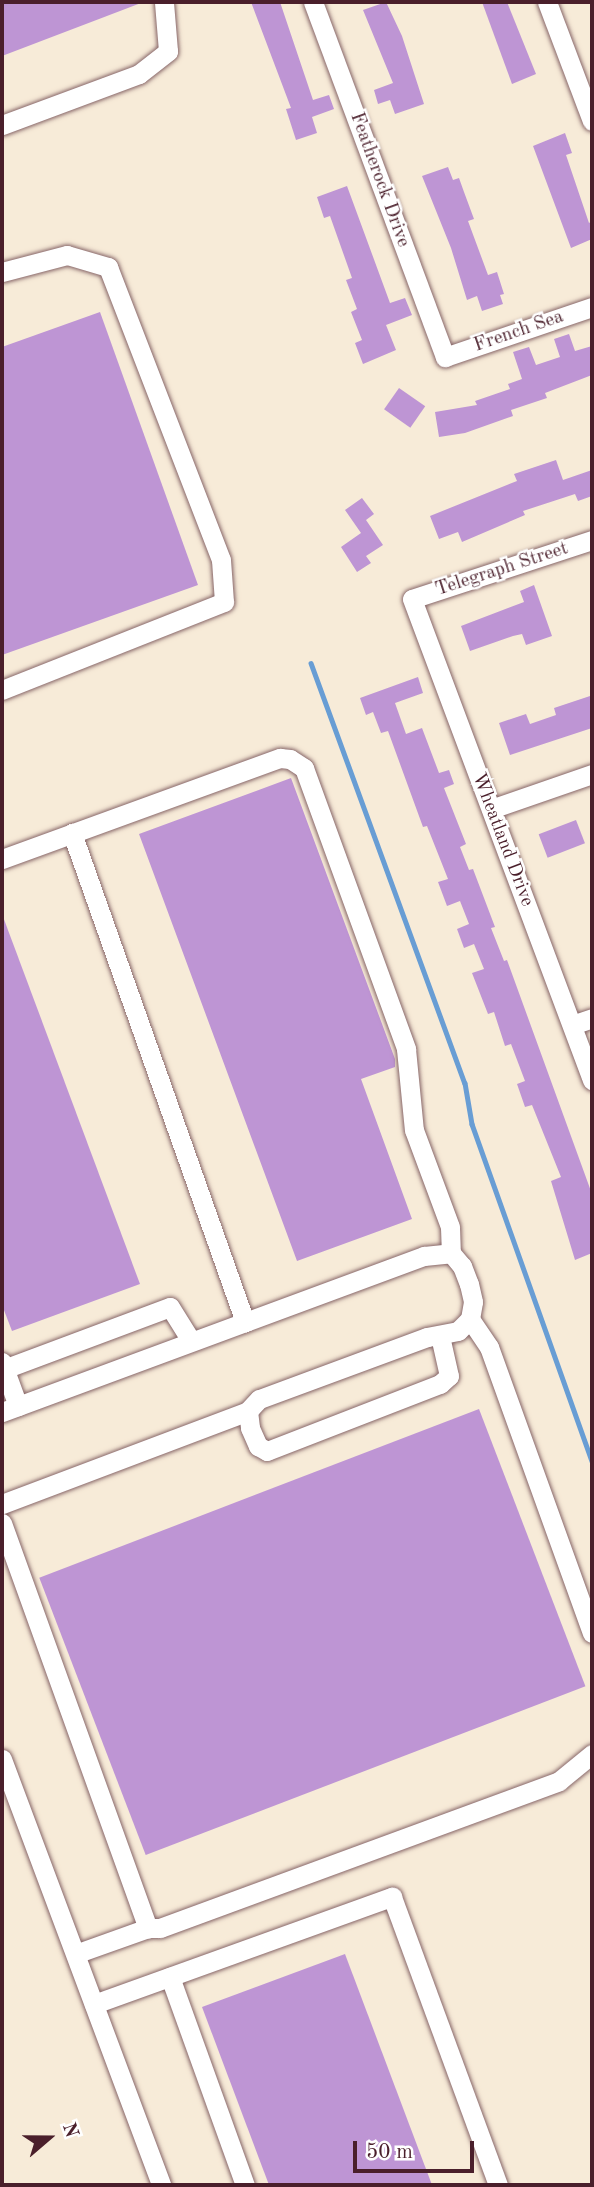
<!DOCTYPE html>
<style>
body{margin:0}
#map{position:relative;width:594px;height:2187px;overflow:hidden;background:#f7ebd8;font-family:"Old Standard TT",serif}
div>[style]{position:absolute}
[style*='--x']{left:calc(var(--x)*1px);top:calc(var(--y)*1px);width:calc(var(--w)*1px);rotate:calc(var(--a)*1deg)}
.stream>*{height:4.5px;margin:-2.25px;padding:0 2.25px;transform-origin:2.25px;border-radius:2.25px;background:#689dd4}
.building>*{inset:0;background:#be95d4;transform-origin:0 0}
.roads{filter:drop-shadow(0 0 2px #876668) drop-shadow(0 0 2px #876668)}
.minor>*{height:19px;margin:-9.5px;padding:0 9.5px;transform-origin:9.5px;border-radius:9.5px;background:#fff}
span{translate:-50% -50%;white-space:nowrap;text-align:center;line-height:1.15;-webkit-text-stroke:5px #fff;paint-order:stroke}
.street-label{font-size:19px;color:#4a1f2b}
.frame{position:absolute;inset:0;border:4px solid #4a1f2b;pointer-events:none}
.north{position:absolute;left:14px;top:2103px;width:70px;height:70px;-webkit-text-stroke:5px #fff;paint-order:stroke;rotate:70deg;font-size:19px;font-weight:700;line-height:28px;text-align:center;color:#4a1f2b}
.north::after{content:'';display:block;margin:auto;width:24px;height:32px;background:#4a1f2b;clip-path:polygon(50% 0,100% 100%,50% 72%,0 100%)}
.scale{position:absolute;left:353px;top:2141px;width:121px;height:32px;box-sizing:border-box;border:4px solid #4a1f2b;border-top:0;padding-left:9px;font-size:21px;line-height:24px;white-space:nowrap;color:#4a1f2b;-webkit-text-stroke:5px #fff;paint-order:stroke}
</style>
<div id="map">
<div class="stream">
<i style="--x:311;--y:663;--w:447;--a:69.9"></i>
<i style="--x:465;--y:1083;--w:42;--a:80.3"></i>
<i style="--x:472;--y:1124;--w:358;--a:70.4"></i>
</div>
<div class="building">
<i style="clip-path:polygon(2px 2px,140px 2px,141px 3px,2px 56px)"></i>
<i style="clip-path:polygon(251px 2px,280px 2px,313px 100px,329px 95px,334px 109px,312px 117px,317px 133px,296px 140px,286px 109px,291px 108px)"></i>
<i style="clip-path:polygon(386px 2px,402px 36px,424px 104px,395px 114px,390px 100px,378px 104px,374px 90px,393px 83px,363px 10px)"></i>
<i style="clip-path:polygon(482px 2px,507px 2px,536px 74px,512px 84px)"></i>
<i style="clip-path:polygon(565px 133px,572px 153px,566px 155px,589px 223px,592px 221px,592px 239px,571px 248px,533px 146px)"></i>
<i style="clip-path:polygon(448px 167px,453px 180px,459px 178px,464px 192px,474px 219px,468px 221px,488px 275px,497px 272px,504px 294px,500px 295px,503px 304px,482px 311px,477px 296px,467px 300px,451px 248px,422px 176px)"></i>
<i style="clip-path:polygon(347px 186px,390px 303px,405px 298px,412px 315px,386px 325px,396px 350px,363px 364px,355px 343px,362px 340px,351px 312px,357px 309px,346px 280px,352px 278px,330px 216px,324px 218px,317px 197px)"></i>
<i style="clip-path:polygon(100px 312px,198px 585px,2px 655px,2px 347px)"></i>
<i style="clip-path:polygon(569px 334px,575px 351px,592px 346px,592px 375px,545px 393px,547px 398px,511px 410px,513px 416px,465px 433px,439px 437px,435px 412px,477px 405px,475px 401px,510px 389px,508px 384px,522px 379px,513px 352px,529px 347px,536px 365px,560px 357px,554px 339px)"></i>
<i style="left:399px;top:388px;width:32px;height:26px;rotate:35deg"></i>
<i style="clip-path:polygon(556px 460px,563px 480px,592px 470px,592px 496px,578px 501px,575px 494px,523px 511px,525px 515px,462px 542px,458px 532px,439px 539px,430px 516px,517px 481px,514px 474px)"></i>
<i style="clip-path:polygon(362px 498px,374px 514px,366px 520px,383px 545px,366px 556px,371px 563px,357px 572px,341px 547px,361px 533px,345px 510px)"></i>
<i style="clip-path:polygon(534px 585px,552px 636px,526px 645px,522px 634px,513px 636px,470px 651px,461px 626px,524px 602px,520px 591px)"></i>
<i style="clip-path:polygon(418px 677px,423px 693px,395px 703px,406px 734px,422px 728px,439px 773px,449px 770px,454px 784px,444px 788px,466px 844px,460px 847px,469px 870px,473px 869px,495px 927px,491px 928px,504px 961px,507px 960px,592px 1194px,592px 1253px,575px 1260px,551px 1181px,561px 1177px,532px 1105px,525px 1107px,517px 1084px,525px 1081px,511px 1044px,505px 1046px,494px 1012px,488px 1014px,472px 973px,484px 969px,474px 944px,464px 948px,457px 929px,469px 924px,460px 901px,447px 906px,438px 882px,448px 879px,427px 826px,423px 827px,388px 731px,381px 733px,373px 712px,366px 715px,360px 698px)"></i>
<i style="clip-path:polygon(590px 696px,592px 728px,510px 755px,499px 723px,526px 714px,530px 724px,556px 715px,554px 708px)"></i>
<i style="clip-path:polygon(291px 778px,395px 1059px,395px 1067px,361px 1079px,412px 1219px,297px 1261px,139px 834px)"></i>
<i style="left:576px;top:820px;width:25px;height:40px;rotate:69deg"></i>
<i style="clip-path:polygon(2px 914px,140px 1284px,12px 1331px,2px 1305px)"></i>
<i style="left:479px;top:1409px;width:297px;height:471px;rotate:69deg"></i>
<i style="clip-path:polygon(345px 1954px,432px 2185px,269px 2185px,202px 2007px)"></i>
</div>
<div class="roads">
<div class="minor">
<i style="--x:313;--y:2;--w:379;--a:69.6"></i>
<i style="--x:445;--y:357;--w:155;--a:-18.8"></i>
<i style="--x:547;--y:2;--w:127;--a:69.3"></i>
<i style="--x:2;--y:125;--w:146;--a:-20.4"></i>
<i style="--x:139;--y:74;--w:37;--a:-38"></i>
<i style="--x:168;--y:51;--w:49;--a:-94.7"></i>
<i style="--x:2;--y:272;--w:67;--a:-14.7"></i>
<i style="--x:67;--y:255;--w:43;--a:16.3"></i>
<i style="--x:108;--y:267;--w:314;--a:68.9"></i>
<i style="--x:221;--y:560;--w:42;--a:85.9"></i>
<i style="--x:224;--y:602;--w:239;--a:158.4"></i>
<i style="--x:592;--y:540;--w:189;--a:161.9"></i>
<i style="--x:412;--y:599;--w:514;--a:69.48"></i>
<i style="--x:491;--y:809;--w:107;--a:-19.1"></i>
<i style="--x:72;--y:833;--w:519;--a:70.52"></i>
<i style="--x:2;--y:859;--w:296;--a:-20"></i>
<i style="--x:280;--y:758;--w:10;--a:6"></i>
<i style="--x:290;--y:759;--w:17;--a:33"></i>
<i style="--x:304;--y:768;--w:299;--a:70"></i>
<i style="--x:406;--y:1049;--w:81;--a:84.4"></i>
<i style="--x:414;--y:1130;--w:103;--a:69.6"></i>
<i style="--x:450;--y:1227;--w:26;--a:88"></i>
<i style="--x:572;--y:1025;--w:21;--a:-19"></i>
<i style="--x:470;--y:1319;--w:34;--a:56"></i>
<i style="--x:489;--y:1347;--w:304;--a:70.2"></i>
<i style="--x:2;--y:1362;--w:47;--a:70"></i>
<i style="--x:4;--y:1369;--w:177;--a:-20.5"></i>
<i style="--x:170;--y:1307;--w:40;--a:58"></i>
<i style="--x:2;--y:1412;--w:450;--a:-20.3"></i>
<i style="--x:424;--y:1256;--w:27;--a:-6"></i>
<i style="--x:451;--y:1253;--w:17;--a:50"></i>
<i style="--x:462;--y:1266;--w:19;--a:69"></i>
<i style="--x:469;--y:1284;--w:18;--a:77"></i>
<i style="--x:473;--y:1302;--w:17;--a:100"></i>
<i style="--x:470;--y:1319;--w:17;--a:135"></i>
<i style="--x:458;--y:1331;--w:32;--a:169"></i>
<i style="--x:427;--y:1337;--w:179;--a:159.7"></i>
<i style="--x:259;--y:1399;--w:16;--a:133"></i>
<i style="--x:248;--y:1411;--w:17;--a:83"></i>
<i style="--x:250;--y:1428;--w:20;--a:66"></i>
<i style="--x:258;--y:1446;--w:10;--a:29"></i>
<i style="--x:267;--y:1451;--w:186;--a:-21.2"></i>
<i style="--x:440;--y:1384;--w:12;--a:-42"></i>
<i style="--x:449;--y:1376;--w:41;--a:-102.7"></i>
<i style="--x:2;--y:1504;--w:263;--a:-20.7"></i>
<i style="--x:2;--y:1523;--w:431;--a:70.2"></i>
<i style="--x:148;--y:1928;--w:77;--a:160.4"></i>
<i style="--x:2;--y:1759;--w:455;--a:69.5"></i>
<i style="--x:148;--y:1928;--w:12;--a:0"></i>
<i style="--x:160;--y:1928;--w:425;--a:-20.2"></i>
<i style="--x:559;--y:1781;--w:43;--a:-39.3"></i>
<i style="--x:170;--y:1977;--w:221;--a:70.2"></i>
<i style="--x:94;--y:2004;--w:317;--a:-19.8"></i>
<i style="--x:392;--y:1897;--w:307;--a:69.8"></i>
</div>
</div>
<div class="street-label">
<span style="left:379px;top:180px;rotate:70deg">Featherock Drive</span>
<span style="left:519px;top:332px;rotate:-19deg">French Sea</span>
<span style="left:502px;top:570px;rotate:-18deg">Telegraph Street</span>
<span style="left:502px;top:840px;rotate:69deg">Wheatland Drive</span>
</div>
<div class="frame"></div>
<div class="north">N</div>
<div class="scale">50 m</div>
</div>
